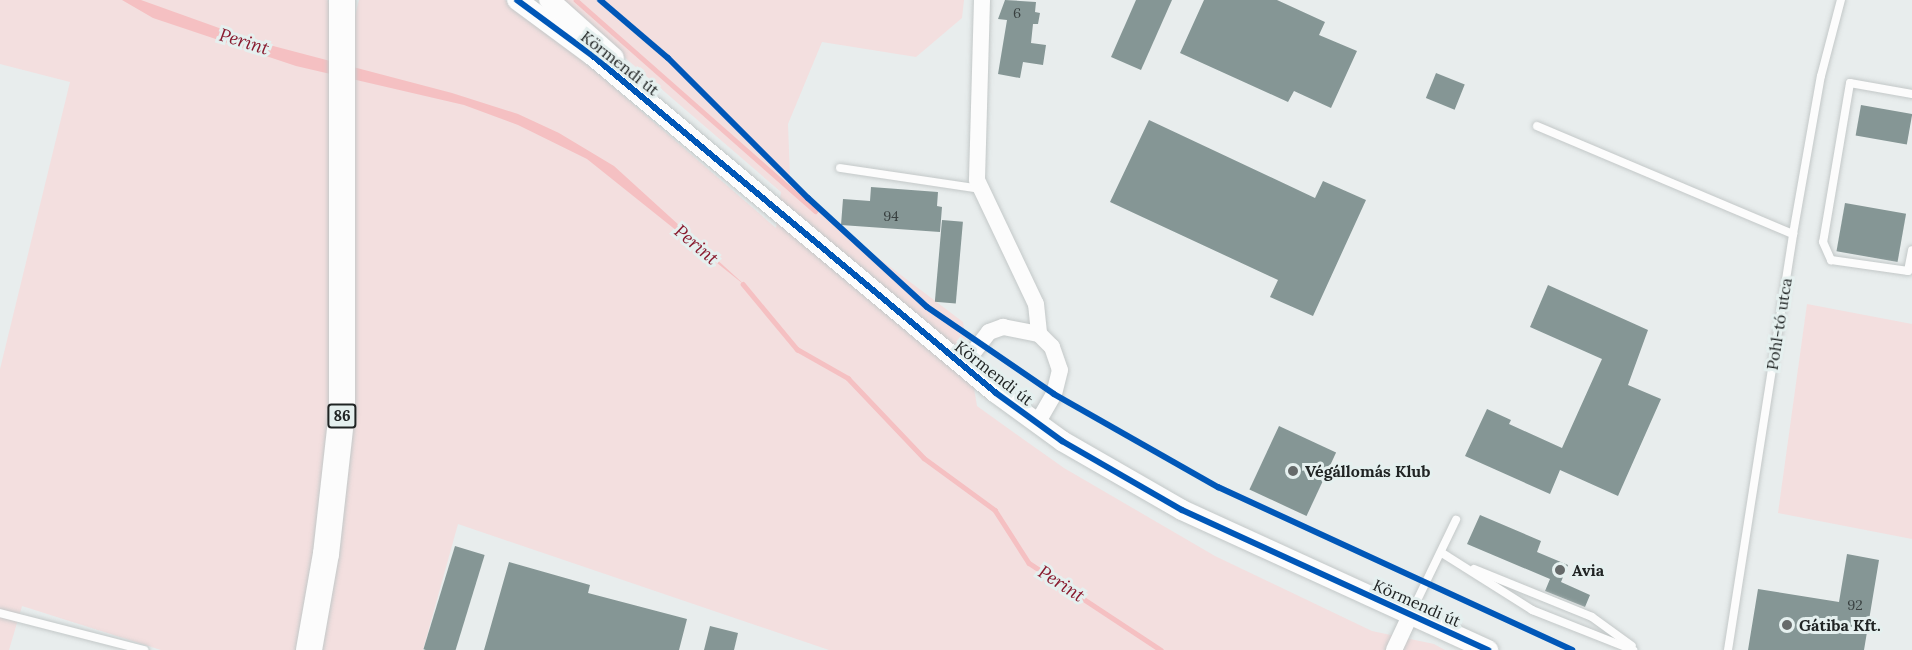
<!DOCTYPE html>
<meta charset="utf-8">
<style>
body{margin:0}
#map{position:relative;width:1912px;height:650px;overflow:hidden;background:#e8eded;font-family:Lora,serif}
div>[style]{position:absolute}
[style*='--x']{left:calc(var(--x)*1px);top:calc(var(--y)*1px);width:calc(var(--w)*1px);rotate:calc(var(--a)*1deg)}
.green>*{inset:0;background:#f3dfdf}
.water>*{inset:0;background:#f5c0c2}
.stream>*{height:4.5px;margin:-2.25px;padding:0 2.25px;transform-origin:2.25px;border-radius:2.25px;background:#f5c0c2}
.building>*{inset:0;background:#859695;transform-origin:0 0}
.roads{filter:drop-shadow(0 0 2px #c3c8c8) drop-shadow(0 0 2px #c3c8c8)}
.service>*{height:8px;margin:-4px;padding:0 4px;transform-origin:4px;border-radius:4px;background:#fcfcfc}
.minor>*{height:16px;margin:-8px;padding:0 8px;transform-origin:8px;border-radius:8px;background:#fcfcfc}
.tertiary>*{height:20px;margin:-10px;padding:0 10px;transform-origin:10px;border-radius:10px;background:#fcfcfc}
.primary>*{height:26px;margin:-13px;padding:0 13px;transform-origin:13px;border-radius:13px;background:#fcfcfc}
.cycleway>*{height:6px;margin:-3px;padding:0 3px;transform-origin:3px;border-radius:3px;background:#0057b8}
.dots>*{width:16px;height:16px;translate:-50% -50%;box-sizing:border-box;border:3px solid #e5f0ef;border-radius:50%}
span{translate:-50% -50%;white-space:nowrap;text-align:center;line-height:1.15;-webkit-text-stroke:6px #e5f0ef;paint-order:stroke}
.number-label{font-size:14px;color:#394040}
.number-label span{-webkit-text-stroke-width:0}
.shield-label span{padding:2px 4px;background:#e5f0ef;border:2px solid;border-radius:4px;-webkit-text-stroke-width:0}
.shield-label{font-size:15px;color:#202424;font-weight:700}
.street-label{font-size:16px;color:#202424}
.poi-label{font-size:16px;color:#202424;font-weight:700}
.left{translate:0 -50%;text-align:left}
.water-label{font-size:18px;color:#891a2e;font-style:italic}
</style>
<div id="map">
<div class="green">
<i style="clip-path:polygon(0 0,328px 0,333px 21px,353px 24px,359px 0,505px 0,545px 28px,776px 228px,781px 192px,558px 0,964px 0,962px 18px,916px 57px,822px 42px,788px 124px,790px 178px,856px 241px,963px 322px,977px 406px,1023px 439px,1064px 468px,1215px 556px,1372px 631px,1434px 644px,1445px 650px,829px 650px,458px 524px,423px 650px,161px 650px,22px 606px,9px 650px,0 650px,0 369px,70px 82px,0 64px)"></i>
<i style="clip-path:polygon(1807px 304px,1912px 324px,1912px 539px,1778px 513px)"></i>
</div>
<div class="water">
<i style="clip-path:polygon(122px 0,141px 0,258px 42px,452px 93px,518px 114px,559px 133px,614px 166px,747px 287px,587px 159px,518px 125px,464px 105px,296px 66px,153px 18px)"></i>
</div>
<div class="stream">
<i style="--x:576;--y:0;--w:319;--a:41.4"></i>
<i style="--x:743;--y:284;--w:85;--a:50.3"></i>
<i style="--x:797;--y:349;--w:59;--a:29.6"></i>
<i style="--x:848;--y:378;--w:110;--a:46.5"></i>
<i style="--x:924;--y:458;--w:88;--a:36.2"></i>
<i style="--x:995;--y:510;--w:63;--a:57.3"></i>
<i style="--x:1029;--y:563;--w:158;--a:33.4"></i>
</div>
<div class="building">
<i style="clip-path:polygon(1005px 0,1036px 2px,1035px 12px,1040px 13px,1038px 24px,1033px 24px,1031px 43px,1046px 45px,1043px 65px,1023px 62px,1020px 78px,998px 74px,1007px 20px,998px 19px)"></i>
<i style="clip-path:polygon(1136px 0,1172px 0,1141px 70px,1111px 57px)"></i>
<i style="clip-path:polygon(1204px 0,1277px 0,1325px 22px,1319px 35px,1357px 51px,1331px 108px,1294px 91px,1288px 102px,1180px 53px)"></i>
<i style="left:1436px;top:73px;width:31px;height:27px;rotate:22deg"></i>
<i style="left:1861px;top:105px;width:52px;height:31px;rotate:10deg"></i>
<i style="clip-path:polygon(1149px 120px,1315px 198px,1323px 181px,1366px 200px,1313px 316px,1270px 297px,1278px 280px,1110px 202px)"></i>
<i style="clip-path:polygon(871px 187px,938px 192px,937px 206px,942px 207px,940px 232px,841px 225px,843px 199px,870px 201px)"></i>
<i style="left:1845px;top:203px;width:62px;height:49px;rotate:10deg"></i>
<i style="left:942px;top:220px;width:21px;height:82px;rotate:5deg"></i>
<i style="clip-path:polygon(1548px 285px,1648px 330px,1628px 385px,1661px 399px,1618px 496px,1560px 470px,1550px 494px,1465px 456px,1487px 409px,1511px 420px,1509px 424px,1562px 448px,1602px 359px,1530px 327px)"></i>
<i style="left:1279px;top:426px;width:63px;height:70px;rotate:25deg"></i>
<i style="clip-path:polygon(1480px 515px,1541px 541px,1537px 552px,1568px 565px,1561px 582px,1590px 595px,1585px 607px,1545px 591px,1550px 579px,1467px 544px)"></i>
<i style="left:455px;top:546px;width:31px;height:108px;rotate:17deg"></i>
<i style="clip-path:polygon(1847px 554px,1879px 560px,1864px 650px,1748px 650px,1758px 589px,1839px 602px)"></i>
<i style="clip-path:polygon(509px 562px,590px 585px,588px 593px,687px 619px,679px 650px,484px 650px)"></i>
<i style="clip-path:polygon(710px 626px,738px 633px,734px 650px,704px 650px)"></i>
</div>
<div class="roads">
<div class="service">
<i style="--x:1912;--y:94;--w:63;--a:-169.9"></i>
<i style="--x:1850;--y:83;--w:161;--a:99.6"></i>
<i style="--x:1823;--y:242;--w:20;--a:66"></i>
<i style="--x:1831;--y:260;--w:78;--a:8.1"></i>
<i style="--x:1908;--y:271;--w:21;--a:-79"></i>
<i style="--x:1537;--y:126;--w:278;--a:22.9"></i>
<i style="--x:840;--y:168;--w:142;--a:8.5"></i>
<i style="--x:1442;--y:553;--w:107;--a:32.3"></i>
<i style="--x:1532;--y:610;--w:109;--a:21.6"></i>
<i style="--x:1474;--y:569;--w:127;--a:22.1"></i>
<i style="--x:1592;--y:617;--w:49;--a:35.9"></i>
<i style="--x:0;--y:613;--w:149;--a:14.4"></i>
<i style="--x:1410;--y:615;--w:106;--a:-64.2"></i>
<i style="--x:1728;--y:650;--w:421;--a:-81.1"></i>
<i style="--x:1793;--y:234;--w:160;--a:-80"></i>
<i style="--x:1821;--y:76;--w:79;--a:-75.3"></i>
</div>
<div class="minor">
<i style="--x:982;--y:0;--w:180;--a:91.6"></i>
<i style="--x:977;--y:180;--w:137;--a:64.6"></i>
<i style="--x:1036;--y:304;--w:30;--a:84"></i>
<i style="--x:963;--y:366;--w:43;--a:-52.6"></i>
<i style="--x:989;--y:332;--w:15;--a:-20"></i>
<i style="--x:1003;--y:327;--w:37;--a:11"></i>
<i style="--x:1039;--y:334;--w:18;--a:45"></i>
<i style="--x:1052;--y:347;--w:24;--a:71"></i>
<i style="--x:1060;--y:370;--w:25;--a:104"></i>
<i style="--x:1054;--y:394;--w:34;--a:120"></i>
<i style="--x:1394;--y:650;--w:38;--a:-65"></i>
</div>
<div class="tertiary">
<i style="--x:517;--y:0;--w:94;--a:36.4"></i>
<i style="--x:593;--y:56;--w:525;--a:39.9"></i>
<i style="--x:996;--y:393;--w:82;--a:36"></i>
<i style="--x:1062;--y:441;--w:138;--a:29.9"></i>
<i style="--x:1182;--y:510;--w:337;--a:24.6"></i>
<i style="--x:549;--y:0;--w:87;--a:41.7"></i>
</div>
<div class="primary">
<i style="--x:309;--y:650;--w:97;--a:-80"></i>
<i style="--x:326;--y:554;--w:143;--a:-83.6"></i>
<i style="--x:342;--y:412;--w:412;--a:-90"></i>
</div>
</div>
<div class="cycleway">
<i style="--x:517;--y:0;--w:94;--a:36.4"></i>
<i style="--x:593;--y:56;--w:525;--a:39.9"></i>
<i style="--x:996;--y:393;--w:82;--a:36"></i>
<i style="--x:1062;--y:441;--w:138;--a:29.9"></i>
<i style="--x:1182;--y:510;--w:337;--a:24.6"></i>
<i style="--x:600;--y:0;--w:89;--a:40.5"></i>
<i style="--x:668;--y:58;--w:198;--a:45"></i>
<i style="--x:808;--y:198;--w:161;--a:42.5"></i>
<i style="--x:927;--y:307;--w:154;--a:34.4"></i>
<i style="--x:1054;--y:394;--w:189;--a:29.6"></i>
<i style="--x:1218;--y:487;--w:390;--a:24.7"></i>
</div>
<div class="dots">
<i style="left:1293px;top:471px;background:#666a6a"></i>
<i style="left:1560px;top:570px;background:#666a6a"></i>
<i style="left:1787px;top:625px;background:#666a6a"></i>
</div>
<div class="number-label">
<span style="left:1017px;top:13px">6</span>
<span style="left:891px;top:216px">94</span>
<span style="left:1855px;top:605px">92</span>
</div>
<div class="shield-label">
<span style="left:342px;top:416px">86</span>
</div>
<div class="street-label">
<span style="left:620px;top:63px;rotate:38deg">Körmendi út</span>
<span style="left:1779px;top:324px;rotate:-81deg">Pohl-tó utca</span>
<span style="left:994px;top:373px;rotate:38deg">Körmendi út</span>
<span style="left:1417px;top:603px;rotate:24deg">Körmendi út</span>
</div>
<div class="poi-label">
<span class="left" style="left:1305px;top:471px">Végállomás Klub</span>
<span class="left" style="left:1572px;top:570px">Avia</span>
<span class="left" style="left:1799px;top:625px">Gátiba Kft.</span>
</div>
<div class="water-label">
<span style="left:244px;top:42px;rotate:17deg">Perint</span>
<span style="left:696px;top:245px;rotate:40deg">Perint</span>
<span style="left:1061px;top:584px;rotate:33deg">Perint</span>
</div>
</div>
